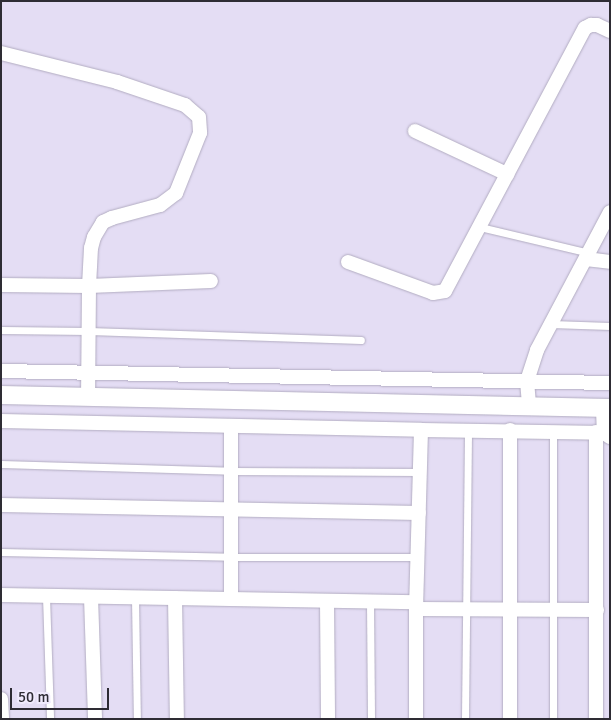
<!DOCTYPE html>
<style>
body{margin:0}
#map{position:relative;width:611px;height:720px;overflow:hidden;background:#e4ddf4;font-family:Signika,sans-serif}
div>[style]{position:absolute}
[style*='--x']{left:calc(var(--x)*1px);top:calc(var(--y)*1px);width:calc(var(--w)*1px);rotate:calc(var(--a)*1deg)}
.roads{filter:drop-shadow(0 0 1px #b2acc1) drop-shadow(0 0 1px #b2acc1)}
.service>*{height:7px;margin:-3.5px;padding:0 3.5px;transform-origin:3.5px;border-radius:3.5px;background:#fff}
.minor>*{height:14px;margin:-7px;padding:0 7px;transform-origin:7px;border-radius:7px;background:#fff}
.tertiary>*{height:18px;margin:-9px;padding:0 9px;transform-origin:9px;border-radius:9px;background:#fff}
span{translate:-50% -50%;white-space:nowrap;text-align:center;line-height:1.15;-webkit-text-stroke:4px #f0ebfd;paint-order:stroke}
.frame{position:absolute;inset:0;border:2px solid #2e2c34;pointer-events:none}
.scale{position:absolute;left:10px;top:688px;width:99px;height:22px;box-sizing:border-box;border:2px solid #2e2c34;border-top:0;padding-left:6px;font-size:15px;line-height:18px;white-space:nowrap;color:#2e2c34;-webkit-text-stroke:4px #f0ebfd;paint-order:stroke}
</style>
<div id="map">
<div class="roads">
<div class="service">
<i style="--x:480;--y:227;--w:112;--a:13.4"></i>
<i style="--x:551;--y:324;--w:59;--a:1.9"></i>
<i style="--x:1;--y:330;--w:88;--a:0.7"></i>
<i style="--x:89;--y:331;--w:272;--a:1.9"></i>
<i style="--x:1;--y:464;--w:230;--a:1.7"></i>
<i style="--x:231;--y:471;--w:189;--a:0.3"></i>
<i style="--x:1;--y:552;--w:230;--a:1.2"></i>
<i style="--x:231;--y:557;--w:187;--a:0"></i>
<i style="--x:46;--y:596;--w:123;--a:88.1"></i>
<i style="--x:135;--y:598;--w:121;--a:89.1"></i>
<i style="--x:370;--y:602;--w:117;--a:89.5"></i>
<i style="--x:465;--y:719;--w:289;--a:-89.4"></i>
<i style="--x:553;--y:719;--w:288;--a:-90"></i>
</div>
<div class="minor">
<i style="--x:1;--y:53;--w:120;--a:14"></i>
<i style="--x:117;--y:82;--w:72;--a:18.7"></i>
<i style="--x:185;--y:105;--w:18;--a:41"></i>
<i style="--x:199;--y:117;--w:16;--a:86"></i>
<i style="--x:200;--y:133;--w:65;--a:111.8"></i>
<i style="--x:176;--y:193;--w:20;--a:143"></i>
<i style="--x:160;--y:205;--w:50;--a:164.8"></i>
<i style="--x:112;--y:218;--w:10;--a:156"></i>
<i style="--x:103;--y:222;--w:17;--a:121"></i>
<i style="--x:94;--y:237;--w:11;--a:105"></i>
<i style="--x:91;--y:248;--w:38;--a:93"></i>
<i style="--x:89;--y:286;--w:111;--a:90.5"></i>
<i style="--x:415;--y:131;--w:102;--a:25.1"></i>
<i style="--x:586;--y:259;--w:24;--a:7"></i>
<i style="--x:348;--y:262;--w:90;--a:20"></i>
<i style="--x:433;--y:293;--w:12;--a:-9"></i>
<i style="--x:445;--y:291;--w:298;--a:-62"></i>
<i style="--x:585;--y:28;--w:7;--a:-27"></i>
<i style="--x:591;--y:25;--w:6;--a:0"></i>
<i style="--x:597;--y:25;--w:14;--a:25"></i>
<i style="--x:1;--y:285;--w:88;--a:0.7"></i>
<i style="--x:89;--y:286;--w:122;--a:-2.3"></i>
<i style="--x:1;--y:371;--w:609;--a:1.13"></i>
<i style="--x:529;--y:404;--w:23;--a:-95"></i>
<i style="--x:527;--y:381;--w:33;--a:-72"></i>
<i style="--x:537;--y:350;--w:156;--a:-62.1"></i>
<i style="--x:603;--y:408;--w:25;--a:88"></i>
<i style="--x:1;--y:421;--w:420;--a:1.2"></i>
<i style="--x:596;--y:432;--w:287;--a:90"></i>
<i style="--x:1;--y:505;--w:418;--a:1.1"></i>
<i style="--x:1;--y:595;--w:415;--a:1"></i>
<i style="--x:91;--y:597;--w:122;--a:88.1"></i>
<i style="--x:175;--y:598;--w:121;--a:89.1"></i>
<i style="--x:231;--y:599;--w:172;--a:-90"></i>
<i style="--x:327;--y:601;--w:118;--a:89.5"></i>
<i style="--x:416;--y:609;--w:181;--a:0.3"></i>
<i style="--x:1;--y:699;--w:20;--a:87"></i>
<i style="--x:416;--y:719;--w:110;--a:-90"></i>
<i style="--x:416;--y:609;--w:179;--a:-88.4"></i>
<i style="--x:421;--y:430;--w:183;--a:0.9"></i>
<i style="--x:604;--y:433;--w:7;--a:34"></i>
<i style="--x:510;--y:719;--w:289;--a:-90"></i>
</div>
<div class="tertiary">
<i style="--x:1;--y:395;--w:609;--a:1.22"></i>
</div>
</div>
<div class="frame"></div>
<div class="scale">50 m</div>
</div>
